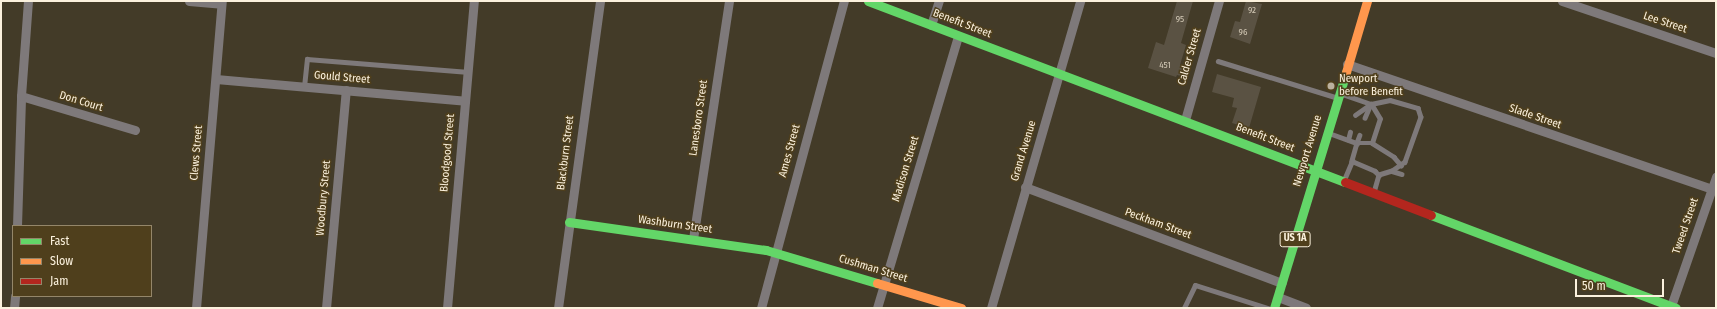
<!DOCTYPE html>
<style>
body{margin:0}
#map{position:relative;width:1717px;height:309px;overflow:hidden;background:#433b28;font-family:"Fira Sans Condensed",sans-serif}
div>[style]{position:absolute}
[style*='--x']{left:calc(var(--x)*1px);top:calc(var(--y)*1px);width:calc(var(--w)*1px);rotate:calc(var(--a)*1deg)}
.building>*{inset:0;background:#5a5243}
.lane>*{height:4.5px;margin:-2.25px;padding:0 2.25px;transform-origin:2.25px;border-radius:2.25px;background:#7e797a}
.street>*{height:9px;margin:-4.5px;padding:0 4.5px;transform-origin:4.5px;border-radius:4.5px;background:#7e797a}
.fast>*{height:9px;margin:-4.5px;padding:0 4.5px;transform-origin:4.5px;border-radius:4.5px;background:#63d668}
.slow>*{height:9px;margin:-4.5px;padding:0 4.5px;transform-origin:4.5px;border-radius:4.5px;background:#ff974d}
.jam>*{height:9px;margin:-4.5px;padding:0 4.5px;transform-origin:4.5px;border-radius:4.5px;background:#b3261e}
.dots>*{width:11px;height:11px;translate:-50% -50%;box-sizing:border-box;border:2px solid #4f3f1c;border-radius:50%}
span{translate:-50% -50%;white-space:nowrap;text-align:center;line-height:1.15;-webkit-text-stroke:3px #4f3f1c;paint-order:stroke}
.number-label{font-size:9px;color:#d3c9b6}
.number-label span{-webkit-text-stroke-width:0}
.shield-label span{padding:1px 3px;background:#4f3f1c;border:1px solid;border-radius:3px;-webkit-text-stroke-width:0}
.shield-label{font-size:10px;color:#fbf1dd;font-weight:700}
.street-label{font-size:11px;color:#fbf1dd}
.poi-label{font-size:11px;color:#fbf1dd}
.left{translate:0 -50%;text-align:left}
.frame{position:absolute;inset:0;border:2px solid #fbf1dd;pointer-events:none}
.legend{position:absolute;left:12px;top:225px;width:140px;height:72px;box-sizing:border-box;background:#4f3f1c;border:1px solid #948669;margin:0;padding:5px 7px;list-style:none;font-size:12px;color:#fbf1dd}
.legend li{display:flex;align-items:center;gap:8px;height:20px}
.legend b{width:20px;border:1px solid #948669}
.scale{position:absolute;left:1575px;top:279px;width:89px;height:18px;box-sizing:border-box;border:2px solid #fbf1dd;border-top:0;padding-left:5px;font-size:12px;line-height:14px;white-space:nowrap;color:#fbf1dd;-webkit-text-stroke:3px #4f3f1c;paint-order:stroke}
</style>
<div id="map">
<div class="building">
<i style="clip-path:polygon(1177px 1px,1193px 1px,1181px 43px,1186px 45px,1180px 65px,1184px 66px,1181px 76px,1177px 75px,1176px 77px,1148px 68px,1156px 42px,1164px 45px)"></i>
<i style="clip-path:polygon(1246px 1px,1262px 4px,1250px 44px,1230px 37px,1235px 21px,1240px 22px)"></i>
<i style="clip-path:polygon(1217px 74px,1261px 87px,1249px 128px,1232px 123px,1237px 108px,1232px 107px,1234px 98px,1212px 92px)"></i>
</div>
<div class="lane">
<i style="--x:1218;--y:61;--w:122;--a:17.1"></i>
<i style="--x:304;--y:87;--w:28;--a:-84"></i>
<i style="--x:307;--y:59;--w:162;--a:4.6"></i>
<i style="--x:1342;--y:94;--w:31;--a:19"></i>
<i style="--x:1371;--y:104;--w:15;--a:113"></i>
<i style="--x:1355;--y:115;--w:19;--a:-35"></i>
<i style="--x:1371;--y:104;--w:19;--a:-12"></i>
<i style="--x:1390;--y:100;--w:29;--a:16"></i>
<i style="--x:1418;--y:108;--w:9;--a:72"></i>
<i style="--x:1421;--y:117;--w:48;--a:109.6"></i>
<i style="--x:1405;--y:162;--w:16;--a:145"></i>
<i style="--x:1392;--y:171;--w:14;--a:163"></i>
<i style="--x:1329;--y:133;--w:30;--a:20"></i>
<i style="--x:1357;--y:143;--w:19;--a:106"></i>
<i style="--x:1352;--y:161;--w:25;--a:23"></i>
<i style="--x:1375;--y:171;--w:6;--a:45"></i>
<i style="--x:1379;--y:175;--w:18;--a:106"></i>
<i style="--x:1360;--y:135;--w:9;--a:111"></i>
<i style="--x:1357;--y:143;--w:15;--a:0"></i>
<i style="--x:1372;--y:143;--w:25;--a:-72"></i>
<i style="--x:1380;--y:119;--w:17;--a:-121"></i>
<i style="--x:1348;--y:140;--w:8;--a:-76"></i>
<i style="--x:1372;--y:143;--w:26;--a:32"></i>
<i style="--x:1394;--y:157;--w:11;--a:49"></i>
<i style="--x:1392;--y:171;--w:10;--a:17"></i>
<i style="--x:1344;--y:180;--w:21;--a:-67"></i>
<i style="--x:1184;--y:308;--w:25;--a:-64"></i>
<i style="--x:1195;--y:285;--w:77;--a:17.5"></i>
</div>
<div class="street">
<i style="--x:189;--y:1;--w:32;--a:5"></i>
<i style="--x:1562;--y:1;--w:163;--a:18.7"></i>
<i style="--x:931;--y:25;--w:25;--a:-72"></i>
<i style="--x:1347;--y:64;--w:390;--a:18.9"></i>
<i style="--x:216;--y:79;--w:250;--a:5"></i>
<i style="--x:21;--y:96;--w:119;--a:16.6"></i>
<i style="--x:1185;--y:120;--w:124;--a:-74.1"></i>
<i style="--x:1025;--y:187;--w:274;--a:20.5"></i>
<i style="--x:17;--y:226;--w:130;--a:-88.2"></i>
<i style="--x:21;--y:96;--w:95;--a:-85.8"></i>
<i style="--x:693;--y:239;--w:241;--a:-81.4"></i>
<i style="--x:1278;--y:297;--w:30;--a:21"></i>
<i style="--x:1671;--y:306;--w:137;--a:-70.8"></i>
<i style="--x:14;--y:308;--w:12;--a:-85"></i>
<i style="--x:196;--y:308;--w:308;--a:-85.2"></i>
<i style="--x:326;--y:308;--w:219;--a:-84.8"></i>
<i style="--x:447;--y:308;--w:308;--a:-85"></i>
<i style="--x:558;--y:308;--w:310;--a:-82.2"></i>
<i style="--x:761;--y:308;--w:318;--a:-74.9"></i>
<i style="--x:877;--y:308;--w:284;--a:-73.4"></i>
<i style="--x:991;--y:308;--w:320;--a:-73.8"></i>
</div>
<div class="fast">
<i style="--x:868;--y:1;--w:510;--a:20.78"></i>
<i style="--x:1431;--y:215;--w:262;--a:20.8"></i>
<i style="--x:569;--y:222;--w:199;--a:8.1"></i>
<i style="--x:766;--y:250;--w:116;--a:16.6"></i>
<i style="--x:1274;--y:308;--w:247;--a:-73"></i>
</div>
<div class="slow">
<i style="--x:1346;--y:72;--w:74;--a:-73.5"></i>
<i style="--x:877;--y:283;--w:88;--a:16.6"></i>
</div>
<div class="jam">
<i style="--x:1345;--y:182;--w:92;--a:21"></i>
</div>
<div class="dots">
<i style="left:1331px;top:86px;background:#bbb19e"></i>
</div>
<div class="number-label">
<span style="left:1252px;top:10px">92</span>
<span style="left:1180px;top:19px">95</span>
<span style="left:1243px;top:32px">96</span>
<span style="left:1165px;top:65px">451</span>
</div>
<div class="shield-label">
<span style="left:1295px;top:239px">US 1A</span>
</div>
<div class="street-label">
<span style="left:1665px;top:23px;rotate:18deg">Lee Street</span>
<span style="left:962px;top:24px;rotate:21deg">Benefit Street</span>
<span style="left:1190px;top:57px;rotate:-74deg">Calder Street</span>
<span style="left:342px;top:78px;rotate:5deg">Gould Street</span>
<span style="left:81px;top:102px;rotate:17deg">Don Court</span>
<span style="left:1535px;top:117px;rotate:19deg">Slade Street</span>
<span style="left:699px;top:118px;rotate:-82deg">Lanesboro Street</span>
<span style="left:1265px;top:138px;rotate:21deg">Benefit Street</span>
<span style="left:790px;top:151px;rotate:-75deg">Ames Street</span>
<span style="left:1024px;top:151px;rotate:-73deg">Grand Avenue</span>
<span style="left:1308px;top:151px;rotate:-73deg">Newport Avenue</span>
<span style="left:197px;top:153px;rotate:-85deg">Clews Street</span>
<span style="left:448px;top:153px;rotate:-85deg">Bloodgood Street</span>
<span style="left:566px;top:153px;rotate:-83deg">Blackburn Street</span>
<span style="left:906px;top:169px;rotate:-73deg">Madison Street</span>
<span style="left:324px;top:198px;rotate:-85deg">Woodbury Street</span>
<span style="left:1158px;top:224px;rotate:20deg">Peckham Street</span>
<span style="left:675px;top:225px;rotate:8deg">Washburn Street</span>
<span style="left:1686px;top:226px;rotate:-71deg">Tweed Street</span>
<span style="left:873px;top:269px;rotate:17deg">Cushman Street</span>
</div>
<div class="poi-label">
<span class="left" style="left:1339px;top:86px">Newport<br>before Benefit</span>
</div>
<div class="frame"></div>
<ul class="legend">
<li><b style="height:5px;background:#63d668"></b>Fast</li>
<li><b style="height:5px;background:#ff974d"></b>Slow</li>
<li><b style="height:5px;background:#b3261e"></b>Jam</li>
</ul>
<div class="scale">50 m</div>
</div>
